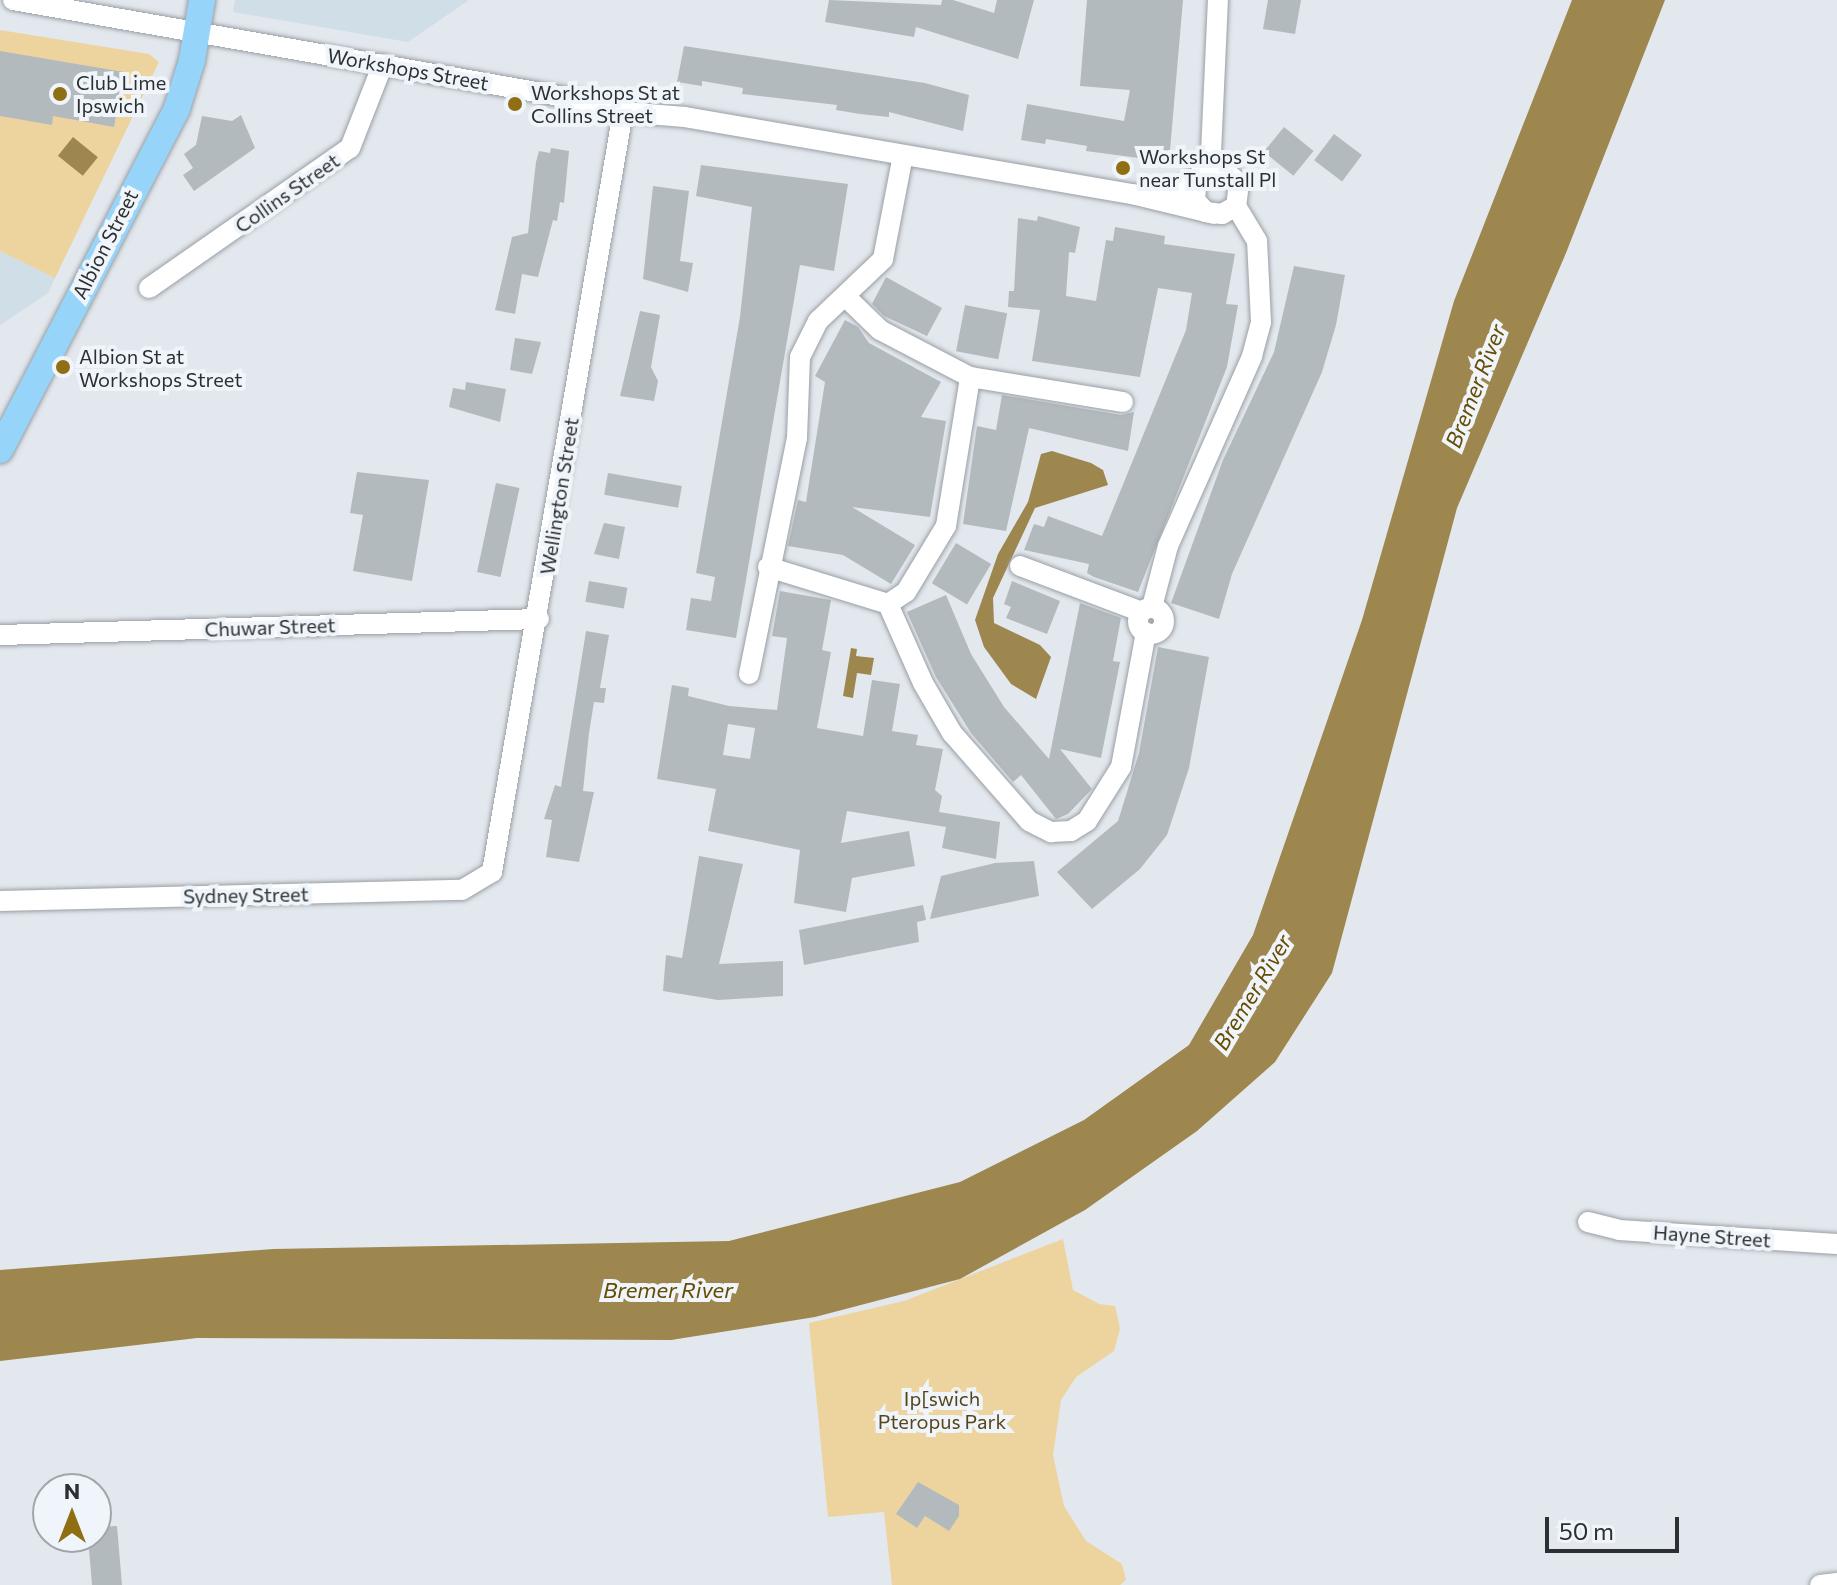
<!DOCTYPE html>
<style>
body{margin:0}
#map{position:relative;width:1837px;height:1585px;overflow:hidden;background:#e2e8ed;font-family:Commissioner,sans-serif}
div>[style]{position:absolute}
[style*='--x']{left:calc(var(--x)*1px);top:calc(var(--y)*1px);width:calc(var(--w)*1px);rotate:calc(var(--a)*1deg)}
.built>*{inset:0;background:#d0dee7}
.green>*{inset:0;background:#edd49e}
.water>*{inset:0;background:#9e864f;transform-origin:0 0}
.building>*{inset:0;background:#b3babe;transform-origin:0 0}
.roads{filter:drop-shadow(0 0 2px #999fa4) drop-shadow(0 0 2px #999fa4)}
.minor>*{height:20px;margin:-10px;padding:0 10px;transform-origin:10px;border-radius:10px;background:#fff}
.minor>.ring{margin:-10px;padding:0;box-sizing:content-box;background:none;border:20px solid #fff;border-radius:50%}
.major>*{height:26px;margin:-13px;padding:0 13px;transform-origin:13px;border-radius:13px;background:#97d4f9}
.dots>*{width:22px;height:22px;translate:-50% -50%;box-sizing:border-box;border:4px solid #eff5fa;border-radius:50%}
span{translate:-50% -50%;white-space:nowrap;text-align:center;line-height:1.15;-webkit-text-stroke:8px #eff5fa;paint-order:stroke}
.street-label{font-size:20px;color:#2d3032}
.poi-label{font-size:20px;color:#2d3032}
.left{translate:0 -50%;text-align:left}
.park-label{font-size:20px;color:#574519}
.water-label{font-size:22px;color:#664c03;font-style:italic}
.north{position:absolute;left:32px;top:1473px;width:80px;height:80px;box-sizing:border-box;background:#eff5fa;border:2px solid #a1a6aa;border-radius:50%;rotate:0deg;font-size:22px;font-weight:700;line-height:32px;text-align:center;color:#2d3032}
.north::after{content:'';display:block;margin:auto;width:28px;height:36px;background:#906e13;clip-path:polygon(50% 0,100% 100%,50% 72%,0 100%)}
.scale{position:absolute;left:1545px;top:1517px;width:134px;height:36px;box-sizing:border-box;border:4px solid #2d3032;border-top:0;padding-left:10px;font-size:24px;line-height:28px;white-space:nowrap;color:#2d3032;-webkit-text-stroke:6px #eff5fa;paint-order:stroke}
</style>
<div id="map">
<div class="built">
<i style="clip-path:polygon(235px 0,469px 0,408px 42px,233px 12px)"></i>
<i style="clip-path:polygon(0 251px,55px 278px,48px 293px,0 325px)"></i>
</div>
<div class="green">
<i style="clip-path:polygon(0 30px,149px 54px,159px 62px,55px 278px,0 251px)"></i>
<i style="clip-path:polygon(1063px 1239px,1073px 1290px,1099px 1304px,1115px 1306px,1120px 1329px,1114px 1351px,1076px 1377px,1061px 1400px,1053px 1455px,1064px 1506px,1086px 1541px,1122px 1564px,1126px 1580px,1120px 1585px,892px 1585px,884px 1512px,828px 1517px,809px 1323px,904px 1301px)"></i>
</div>
<div class="water">
<i style="clip-path:polygon(1572px 0,1665px 0,1566px 253px,1457px 508px,1332px 973px,1275px 1062px,1197px 1131px,1085px 1210px,960px 1279px,815px 1317px,671px 1340px,197px 1338px,0 1361px,0 1270px,273px 1249px,729px 1241px,960px 1182px,1084px 1120px,1189px 1045px,1253px 935px,1362px 620px,1454px 301px)"></i>
<i style="left:73px;top:137px;width:32px;height:24px;rotate:39deg"></i>
<i style="clip-path:polygon(1052px 451px,1091px 463px,1103px 470px,1108px 485px,1035px 508px,993px 598px,994px 623px,1040px 645px,1051px 657px,1036px 699px,1011px 684px,984px 647px,975px 620px,998px 554px,1028px 502px,1041px 454px)"></i>
<i style="clip-path:polygon(851px 648px,857px 649px,856px 656px,874px 658px,871px 675px,857px 673px,853px 698px,843px 696px)"></i>
</div>
<div class="building">
<i style="clip-path:polygon(829px 0,941px 5px,942px 0,953px 0,994px 13px,997px 0,1034px 0,1018px 59px,916px 27px,914px 37px,825px 22px)"></i>
<i style="clip-path:polygon(1087px 0,1183px 0,1169px 162px,1086px 151px,1087px 146px,1046px 139px,1045px 144px,1021px 140px,1027px 104px,1124px 121px,1130px 90px,1080px 86px)"></i>
<i style="clip-path:polygon(1268px 0,1301px 0,1295px 34px,1263px 29px)"></i>
<i style="clip-path:polygon(684px 46px,925px 83px,969px 95px,963px 131px,889px 112px,889px 117px,860px 114px,836px 110px,837px 105px,742px 94px,743px 88px,702px 81px,702px 86px,677px 82px)"></i>
<i style="clip-path:polygon(0 51px,124px 72px,114px 127px,53px 116px,52px 125px,0 116px)"></i>
<i style="clip-path:polygon(241px 115px,255px 148px,194px 191px,183px 175px,193px 168px,184px 154px,196px 145px,202px 116px,232px 121px)"></i>
<i style="left:1284px;top:127px;width:38px;height:32px;rotate:39deg"></i>
<i style="left:1334px;top:134px;width:35px;height:33px;rotate:37deg"></i>
<i style="clip-path:polygon(551px 148px,569px 151px,564px 203px,560px 202px,557px 221px,553px 220px,538px 277px,522px 274px,515px 314px,495px 310px,512px 237px,528px 233px,536px 162px,539px 151px,550px 153px)"></i>
<i style="clip-path:polygon(701px 165px,848px 184px,834px 271px,800px 265px,736px 638px,686px 630px,691px 598px,711px 601px,715px 577px,696px 573px,740px 317px,752px 207px,696px 196px)"></i>
<i style="clip-path:polygon(653px 186px,689px 191px,680px 261px,693px 263px,688px 292px,643px 279px)"></i>
<i style="clip-path:polygon(1038px 216px,1080px 227px,1075px 253px,1069px 252px,1066px 296px,1096px 301px,1106px 240px,1113px 241px,1115px 227px,1165px 236px,1164px 244px,1235px 254px,1226px 304px,1238px 305px,1227px 367px,1138px 592px,1094px 577px,1087px 573px,1089px 564px,1024px 550px,1034px 524px,1044px 527px,1048px 516px,1102px 536px,1186px 330px,1192px 293px,1158px 288px,1140px 377px,1032px 361px,1040px 310px,1008px 307px,1009px 291px,1014px 291px,1018px 218px,1037px 221px)"></i>
<i style="clip-path:polygon(1294px 266px,1345px 275px,1336px 325px,1322px 372px,1232px 574px,1219px 619px,1171px 603px,1223px 460px,1274px 352px)"></i>
<i style="clip-path:polygon(886px 277px,942px 308px,927px 336px,884px 316px,872px 304px)"></i>
<i style="left:965px;top:305px;width:43px;height:47px;rotate:11deg"></i>
<i style="clip-path:polygon(640px 311px,660px 315px,651px 367px,658px 381px,654px 401px,620px 396px)"></i>
<i style="clip-path:polygon(845px 320px,858px 327px,869px 343px,941px 382px,921px 417px,946px 421px,930px 517px,852px 507px,915px 545px,891px 584px,843px 555px,788px 546px,798px 500px,806px 502px,825px 382px,815px 376px)"></i>
<i style="clip-path:polygon(515px 338px,541px 342px,532px 374px,510px 370px)"></i>
<i style="clip-path:polygon(466px 382px,506px 389px,500px 422px,449px 407px,453px 388px,465px 390px)"></i>
<i style="clip-path:polygon(1002px 395px,1121px 415px,1134px 412px,1128px 451px,1029px 428px,1006px 531px,963px 524px,977px 426px,996px 430px)"></i>
<i style="clip-path:polygon(357px 472px,429px 480px,412px 581px,353px 571px,363px 515px,350px 513px)"></i>
<i style="left:608px;top:473px;width:75px;height:22px;rotate:10deg"></i>
<i style="left:496px;top:483px;width:24px;height:91px;rotate:12deg"></i>
<i style="clip-path:polygon(604px 523px,625px 527px,619px 559px,594px 554px)"></i>
<i style="left:956px;top:543px;width:41px;height:47px;rotate:31deg"></i>
<i style="left:589px;top:581px;width:39px;height:21px;rotate:10deg"></i>
<i style="clip-path:polygon(1012px 581px,1060px 601px,1047px 634px,1006px 618px,1011px 607px,1004px 604px)"></i>
<i style="clip-path:polygon(evenodd,780px 591px,831px 600px,822px 650px,831px 652px,817px 728px,863px 736px,872px 680px,900px 684px,892px 731px,918px 735px,916px 745px,943px 749px,935px 790px,942px 796px,939px 812px,1000px 822px,996px 859px,942px 848px,946px 827px,847px 811px,841px 843px,909px 831px,915px 866px,852px 878px,846px 912px,794px 903px,800px 850px,708px 831px,716px 789px,657px 779px,672px 685px,689px 688px,688px 696px,729px 706px,777px 710px,787px 638px,772px 636px,780px 591px,728px 724px,755px 728px,750px 759px,723px 755px,728px 724px)"></i>
<i style="clip-path:polygon(946px 595px,971px 654px,1004px 707px,1049px 759px,1080px 603px,1121px 618px,1113px 661px,1120px 662px,1101px 758px,1060px 749px,1092px 789px,1068px 814px,1056px 819px,1021px 775px,1013px 782px,971px 733px,936px 677px,907px 612px)"></i>
<i style="clip-path:polygon(586px 631px,609px 635px,600px 688px,606px 688px,604px 703px,594px 702px,589px 733px,583px 791px,594px 792px,579px 862px,546px 857px,552px 820px,544px 819px,555px 785px,561px 787px)"></i>
<i style="clip-path:polygon(1158px 647px,1209px 657px,1189px 768px,1167px 835px,1140px 869px,1092px 909px,1057px 872px,1118px 821px,1139px 753px)"></i>
<i style="clip-path:polygon(699px 856px,743px 864px,719px 964px,783px 961px,783px 996px,718px 1000px,663px 991px,666px 955px,682px 958px)"></i>
<i style="clip-path:polygon(1034px 861px,1039px 896px,930px 919px,941px 876px,995px 863px)"></i>
<i style="clip-path:polygon(923px 905px,926px 920px,917px 922px,919px 942px,804px 965px,799px 930px)"></i>
<i style="clip-path:polygon(918px 1482px,959px 1505px,959px 1516px,949px 1531px,925px 1516px,917px 1528px,896px 1514px)"></i>
<i style="clip-path:polygon(117px 1526px,122px 1585px,92px 1585px,88px 1537px,96px 1537px,96px 1527px)"></i>
</div>
<div class="roads">
<div class="minor">
<i style="--x:13;--y:0;--w:572;--a:9.97"></i>
<i style="--x:576;--y:99;--w:49;--a:15.5"></i>
<i style="--x:623;--y:112;--w:62;--a:4.6"></i>
<i style="--x:685;--y:117;--w:454;--a:9.8"></i>
<i style="--x:1132;--y:194;--w:84;--a:13.7"></i>
<i style="--x:1201;--y:174;--w:23;--a:-65"></i>
<i style="--x:1211;--y:153;--w:153;--a:-87.4"></i>
<i style="--x:1141;--y:194;--w:36;--a:-5"></i>
<i style="--x:1177;--y:191;--w:37;--a:-35"></i>
<i style="--x:1207;--y:170;--w:14;--a:-8"></i>
<i style="--x:1221;--y:168;--w:23;--a:40"></i>
<i style="--x:1239;--y:183;--w:23;--a:97"></i>
<i style="--x:1236;--y:206;--w:16;--a:150"></i>
<i style="--x:1222;--y:214;--w:16;--a:-173"></i>
<i style="--x:1206;--y:212;--w:16;--a:-133"></i>
<i style="--x:1195;--y:200;--w:21;--a:-85"></i>
<i style="--x:149;--y:288;--w:245;--a:-34.9"></i>
<i style="--x:350;--y:148;--w:90;--a:-68.6"></i>
<i style="--x:846;--y:297;--w:47;--a:44.1"></i>
<i style="--x:880;--y:330;--w:102;--a:27.6"></i>
<i style="--x:970;--y:377;--w:155;--a:9.3"></i>
<i style="--x:1020;--y:566;--w:130;--a:20.7"></i>
<i style="--x:768;--y:567;--w:126;--a:17.1"></i>
<i style="--x:888;--y:604;--w:22;--a:-34"></i>
<i style="--x:906;--y:592;--w:77;--a:-58.8"></i>
<i style="--x:946;--y:526;--w:151;--a:-80.8"></i>
<i style="--x:888;--y:604;--w:86;--a:66.1"></i>
<i style="--x:923;--y:683;--w:58;--a:59.9"></i>
<i style="--x:952;--y:733;--w:117;--a:48.8"></i>
<i style="--x:1029;--y:821;--w:25;--a:27"></i>
<i style="--x:1051;--y:832;--w:20;--a:-3"></i>
<i style="--x:1071;--y:831;--w:19;--a:-32"></i>
<i style="--x:1087;--y:821;--w:64;--a:-57.8"></i>
<i style="--x:1121;--y:767;--w:137;--a:-79.5"></i>
<i style="--x:1152;--y:607;--w:63;--a:-75.3"></i>
<i style="--x:1168;--y:546;--w:208;--a:-66.1"></i>
<i style="--x:1252;--y:356;--w:35;--a:-75"></i>
<i style="--x:1261;--y:322;--w:81;--a:-92.8"></i>
<i style="--x:1257;--y:241;--w:41;--a:-121"></i>
<i class="ring" style="left:1138px;top:608px;width:6px;height:6px"></i>
<i style="--x:0;--y:635;--w:539;--a:-1.7"></i>
<i style="--x:749;--y:674;--w:241;--a:-78.5"></i>
<i style="--x:797;--y:438;--w:81;--a:-87.9"></i>
<i style="--x:800;--y:357;--w:40;--a:-63.4"></i>
<i style="--x:818;--y:321;--w:90;--a:-43.6"></i>
<i style="--x:883;--y:259;--w:106;--a:-79.1"></i>
<i style="--x:0;--y:901;--w:462;--a:-1.4"></i>
<i style="--x:462;--y:890;--w:35;--a:-31"></i>
<i style="--x:492;--y:872;--w:771;--a:-80.22"></i>
<i style="--x:1588;--y:1222;--w:32;--a:14"></i>
<i style="--x:1619;--y:1230;--w:218;--a:3.7"></i>
<i style="--x:1820;--y:1585;--w:17;--a:-7"></i>
</div>
<div class="major">
<i style="--x:0;--y:450;--w:385;--a:-62.6"></i>
<i style="--x:177;--y:108;--w:50;--a:-72.6"></i>
<i style="--x:192;--y:60;--w:61;--a:-80.5"></i>
</div>
</div>
<div class="dots">
<i style="left:60px;top:94px;background:#906e13"></i>
<i style="left:515px;top:104px;background:#906e13"></i>
<i style="left:1123px;top:168px;background:#906e13"></i>
<i style="left:63px;top:367px;background:#906e13"></i>
</div>
<div class="street-label">
<span style="left:408px;top:69px;rotate:10deg">Workshops Street</span>
<span style="left:287px;top:193px;rotate:-35deg">Collins Street</span>
<span style="left:105px;top:244px;rotate:-63deg">Albion Street</span>
<span style="left:559px;top:496px;rotate:-81deg">Wellington Street</span>
<span style="left:270px;top:627px;rotate:-2deg">Chuwar Street</span>
<span style="left:246px;top:895px;rotate:-1deg">Sydney Street</span>
<span style="left:1712px;top:1236px;rotate:4deg">Hayne Street</span>
</div>
<div class="poi-label">
<span class="left" style="left:76px;top:94px">Club Lime<br>Ipswich</span>
<span class="left" style="left:531px;top:104px">Workshops St at<br>Collins Street</span>
<span class="left" style="left:1139px;top:168px">Workshops St<br>near Tunstall Pl</span>
<span class="left" style="left:79px;top:368px">Albion St at<br>Workshops Street</span>
</div>
<div class="park-label">
<span style="left:942px;top:1410px">Ip[swich<br>Pteropus Park</span>
</div>
<div class="water-label">
<span style="left:1475px;top:386px;rotate:-69deg">Bremer River</span>
<span style="left:1252px;top:992px;rotate:-59deg">Bremer River</span>
<span style="left:668px;top:1290px">Bremer River</span>
</div>
<div class="north">N</div>
<div class="scale">50 m</div>
</div>
